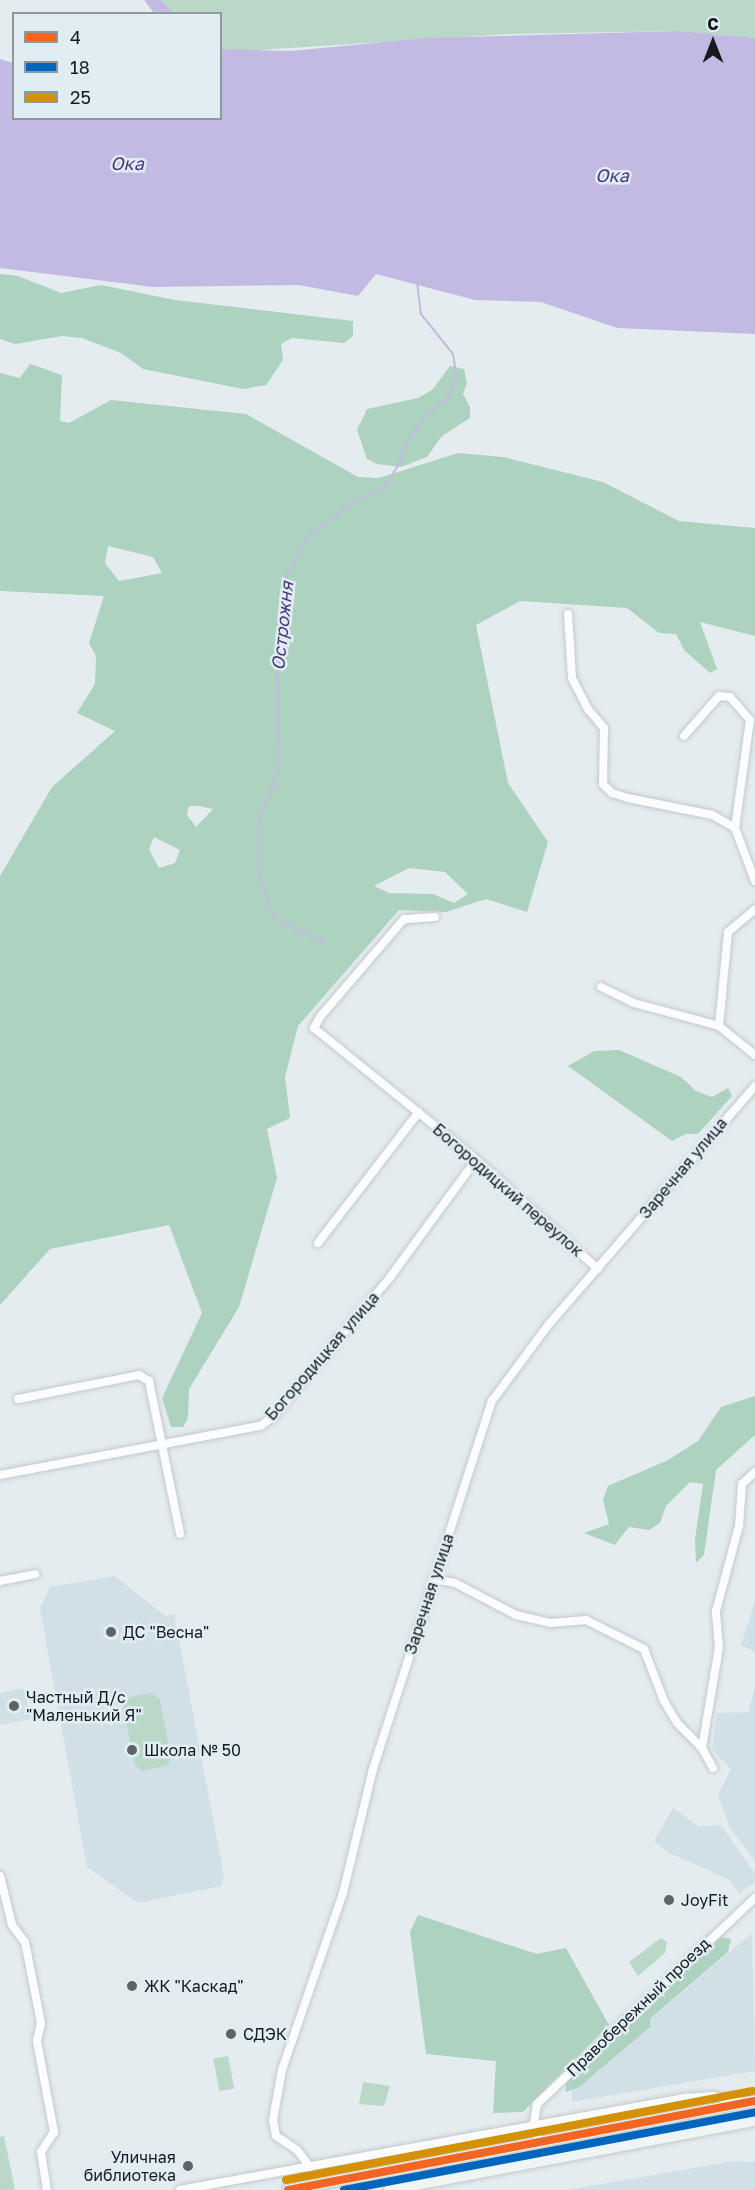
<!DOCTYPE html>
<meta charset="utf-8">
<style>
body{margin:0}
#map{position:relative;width:755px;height:2190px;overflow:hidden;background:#e4ecef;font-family:"Golos Text",sans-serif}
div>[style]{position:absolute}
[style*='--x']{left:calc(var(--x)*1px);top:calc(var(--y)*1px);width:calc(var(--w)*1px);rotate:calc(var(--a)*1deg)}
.built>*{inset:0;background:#d0e0e6}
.green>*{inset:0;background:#b9d8c8;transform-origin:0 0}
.forest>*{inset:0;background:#aed2c0}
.water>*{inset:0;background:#c2bae2}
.stream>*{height:2px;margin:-1px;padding:0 1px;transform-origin:1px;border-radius:1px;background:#c2bae2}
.roads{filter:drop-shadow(0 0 2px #c4c9cc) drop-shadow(0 0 2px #c4c9cc)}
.minor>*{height:8px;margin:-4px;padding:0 4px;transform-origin:4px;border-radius:4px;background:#fbfcfd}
.secondary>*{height:10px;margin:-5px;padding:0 5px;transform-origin:5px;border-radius:5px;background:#eff4f4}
.bus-1>*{height:8px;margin:-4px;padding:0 4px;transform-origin:4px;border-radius:4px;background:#f26522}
.bus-2>*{height:8px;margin:-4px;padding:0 4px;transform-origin:4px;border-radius:4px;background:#0065bd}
.bus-3>*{height:8px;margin:-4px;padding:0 4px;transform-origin:4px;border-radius:4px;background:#d59104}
.dots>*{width:16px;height:16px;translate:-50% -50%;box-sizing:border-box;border:3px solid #e0edf3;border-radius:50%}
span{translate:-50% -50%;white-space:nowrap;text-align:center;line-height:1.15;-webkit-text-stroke:5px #e0edf3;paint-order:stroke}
.street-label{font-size:16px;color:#161b1d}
.poi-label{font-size:16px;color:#161b1d}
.left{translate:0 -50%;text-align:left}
.right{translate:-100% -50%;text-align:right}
.water-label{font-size:18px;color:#4d387b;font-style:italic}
.legend{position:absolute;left:12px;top:12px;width:210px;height:108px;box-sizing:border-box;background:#e0edf3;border:2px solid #8f999d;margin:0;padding:8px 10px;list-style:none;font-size:18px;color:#161b1d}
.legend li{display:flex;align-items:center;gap:12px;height:30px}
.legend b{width:30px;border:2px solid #8f999d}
.north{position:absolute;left:683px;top:12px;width:60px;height:60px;-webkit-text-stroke:4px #e0edf3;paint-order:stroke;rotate:0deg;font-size:16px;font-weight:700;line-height:24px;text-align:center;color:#161b1d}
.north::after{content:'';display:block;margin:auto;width:21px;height:27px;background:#161b1d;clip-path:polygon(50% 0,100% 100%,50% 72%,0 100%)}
</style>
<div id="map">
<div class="built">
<i style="clip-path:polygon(115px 1576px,165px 1616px,174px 1614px,224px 1876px,221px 1886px,138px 1903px,87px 1867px,40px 1608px,50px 1587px)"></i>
<i style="clip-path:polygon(755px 1601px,755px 1652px,741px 1645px)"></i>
<i style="clip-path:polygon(755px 1687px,755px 1861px,729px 1826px,718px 1794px,731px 1769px,712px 1749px,717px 1713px,748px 1712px)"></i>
<i style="clip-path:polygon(24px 1688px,31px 1719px,0 1725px,0 1693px)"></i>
<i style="clip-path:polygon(673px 1808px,698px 1826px,721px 1825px,755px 1874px,755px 1882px,739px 1893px,730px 1880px,667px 1852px,654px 1841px)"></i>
<i style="clip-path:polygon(752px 1933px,755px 2071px,572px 2102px,572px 2086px)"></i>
<i style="clip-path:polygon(735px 2161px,755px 2162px,755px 2190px,566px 2190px)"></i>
</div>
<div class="green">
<i style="clip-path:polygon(161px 0,755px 0,755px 38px,679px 31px,510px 34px,228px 52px,221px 49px,220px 14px,174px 13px)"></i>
<i style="clip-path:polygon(152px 1693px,160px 1700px,171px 1757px,168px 1765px,141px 1771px,135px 1764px,123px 1708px,130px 1697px)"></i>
<i style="clip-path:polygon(661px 1938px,667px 1942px,665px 1953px,638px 1976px,629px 1962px)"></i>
<i style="left:228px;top:2056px;width:33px;height:15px;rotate:79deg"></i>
<i style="clip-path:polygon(363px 2082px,390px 2086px,384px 2106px,359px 2104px)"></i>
<i style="clip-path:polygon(4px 2136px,15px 2190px,0 2190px,0 2137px)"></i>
</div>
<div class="forest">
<i style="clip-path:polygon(0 274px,18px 276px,61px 293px,101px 285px,175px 300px,353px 321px,353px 336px,344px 343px,292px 338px,281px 344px,283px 360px,266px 385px,243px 389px,143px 369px,121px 353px,82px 338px,62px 336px,15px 344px,0 339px)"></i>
<i style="clip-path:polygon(evenodd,30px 364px,62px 375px,60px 421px,69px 423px,111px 400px,246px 414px,358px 477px,379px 478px,458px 453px,503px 457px,603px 482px,679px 521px,755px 528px,755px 636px,700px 622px,717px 669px,710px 673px,684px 650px,676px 634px,659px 633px,627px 608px,520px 601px,476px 625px,508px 783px,548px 842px,527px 912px,486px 899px,446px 912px,399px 910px,298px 1026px,285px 1077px,290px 1118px,267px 1129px,277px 1178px,239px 1307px,189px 1389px,188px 1418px,183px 1427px,171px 1427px,162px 1398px,202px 1313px,169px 1225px,50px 1249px,0 1305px,0 876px,52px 787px,115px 731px,77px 713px,95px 684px,96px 656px,89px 643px,104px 596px,0 591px,0 373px,20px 378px,30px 364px,108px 546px,153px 557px,162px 573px,119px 581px,105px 563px,108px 546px,30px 364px,189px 806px,199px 806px,213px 809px,196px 827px,187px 815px,189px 806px,30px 364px,154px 837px,180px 850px,175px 863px,159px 868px,149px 849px,154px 837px,30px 364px,409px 868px,445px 872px,468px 894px,454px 903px,433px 894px,389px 893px,374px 886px,409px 868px)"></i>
<i style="clip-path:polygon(450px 366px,464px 369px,467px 383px,463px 394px,470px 407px,470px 418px,442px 436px,427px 457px,401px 467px,377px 464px,367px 459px,357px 430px,367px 409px,418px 398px,432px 390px)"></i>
<i style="clip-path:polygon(619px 1050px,681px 1077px,696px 1091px,712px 1097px,728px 1088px,732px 1096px,698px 1134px,686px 1134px,672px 1141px,568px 1066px,594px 1051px)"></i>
<i style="clip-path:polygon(755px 1396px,755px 1435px,716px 1470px,704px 1555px,696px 1563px,695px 1539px,703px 1484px,690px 1482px,666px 1506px,660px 1523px,649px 1530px,629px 1527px,615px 1545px,584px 1533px,609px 1524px,603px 1500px,608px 1486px,668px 1460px,698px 1441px,721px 1407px)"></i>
<i style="clip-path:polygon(418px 1915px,537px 1954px,566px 1948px,609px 2025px,523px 2112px,493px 2113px,496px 2061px,426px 2054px,410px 1932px)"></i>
<i style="clip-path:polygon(721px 1937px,731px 1939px,728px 1952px,650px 2019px,650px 2027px,579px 2087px,566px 2092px,566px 2083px)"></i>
</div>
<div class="water">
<i style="clip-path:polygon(144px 0,161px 0,174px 13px,154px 13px)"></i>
<i style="clip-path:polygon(679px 31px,755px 38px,755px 334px,617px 328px,541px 302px,475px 300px,376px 274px,358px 296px,299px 285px,153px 287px,0 268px,0 59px,13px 63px,14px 118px,220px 118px,221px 49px,290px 51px,427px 38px)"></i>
</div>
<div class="stream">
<i style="--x:325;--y:944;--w:57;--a:-153"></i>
<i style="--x:274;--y:918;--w:49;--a:-109.2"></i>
<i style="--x:258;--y:872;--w:48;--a:-90"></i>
<i style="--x:258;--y:824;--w:56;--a:-69"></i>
<i style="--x:278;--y:772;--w:99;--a:-90.6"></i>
<i style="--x:277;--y:673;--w:99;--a:-84.2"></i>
<i style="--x:287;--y:575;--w:46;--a:-60.1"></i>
<i style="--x:310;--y:535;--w:53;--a:-37.3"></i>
<i style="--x:352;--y:503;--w:35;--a:-25"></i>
<i style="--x:384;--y:488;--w:31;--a:-58"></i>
<i style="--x:400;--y:462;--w:19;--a:-74"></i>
<i style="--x:405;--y:444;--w:34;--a:-54"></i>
<i style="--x:425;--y:416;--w:27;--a:-36"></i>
<i style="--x:447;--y:400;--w:25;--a:-67"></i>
<i style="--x:457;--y:377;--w:23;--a:-100"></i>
<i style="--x:453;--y:354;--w:51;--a:-128.7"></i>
<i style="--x:421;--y:314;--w:31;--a:-97"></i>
</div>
<div class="roads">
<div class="minor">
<i style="--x:568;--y:614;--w:64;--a:86.4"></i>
<i style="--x:572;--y:678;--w:35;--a:63"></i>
<i style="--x:588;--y:709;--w:25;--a:50"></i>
<i style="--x:604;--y:728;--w:56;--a:91"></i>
<i style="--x:603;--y:784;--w:13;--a:45"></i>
<i style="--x:612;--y:793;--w:17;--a:17"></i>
<i style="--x:628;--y:798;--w:86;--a:11.4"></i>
<i style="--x:712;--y:815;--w:26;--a:29"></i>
<i style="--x:735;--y:828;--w:109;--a:-82.1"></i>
<i style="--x:750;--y:720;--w:30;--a:-131"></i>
<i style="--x:730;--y:697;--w:11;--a:-175"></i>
<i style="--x:719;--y:696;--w:53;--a:131.2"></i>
<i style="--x:735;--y:828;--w:57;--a:69.3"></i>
<i style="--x:435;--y:917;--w:31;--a:176"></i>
<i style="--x:404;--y:919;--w:129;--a:130.6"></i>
<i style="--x:320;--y:1017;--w:13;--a:119"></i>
<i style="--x:314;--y:1028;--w:203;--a:39"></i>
<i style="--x:472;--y:1156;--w:169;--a:41.9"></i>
<i style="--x:601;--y:987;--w:37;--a:26"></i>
<i style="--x:634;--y:1003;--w:88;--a:15.1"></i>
<i style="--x:719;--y:1026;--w:46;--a:38.9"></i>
<i style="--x:719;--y:1026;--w:94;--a:-84.5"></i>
<i style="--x:728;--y:932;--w:35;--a:-40"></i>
<i style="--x:318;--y:1243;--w:165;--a:-52.4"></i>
<i style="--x:18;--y:1399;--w:123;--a:-11.2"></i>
<i style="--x:139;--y:1375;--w:12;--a:31"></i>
<i style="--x:149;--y:1381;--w:156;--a:78.5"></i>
<i style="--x:0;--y:1475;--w:265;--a:-10.7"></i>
<i style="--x:260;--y:1426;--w:14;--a:-34"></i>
<i style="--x:272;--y:1418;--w:185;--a:-50"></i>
<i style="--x:391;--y:1276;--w:144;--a:-53.8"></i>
<i style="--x:433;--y:1579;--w:22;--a:10"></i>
<i style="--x:455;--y:1583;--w:69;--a:27.7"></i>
<i style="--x:516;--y:1615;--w:36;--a:13"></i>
<i style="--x:551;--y:1623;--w:35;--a:-5"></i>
<i style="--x:586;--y:1620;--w:65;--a:26.6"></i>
<i style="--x:644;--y:1649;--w:56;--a:69"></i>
<i style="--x:664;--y:1701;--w:26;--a:59"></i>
<i style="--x:677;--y:1723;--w:35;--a:45"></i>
<i style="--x:702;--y:1748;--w:23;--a:61"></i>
<i style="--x:0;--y:1581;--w:36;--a:-11"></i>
<i style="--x:702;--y:1748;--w:101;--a:-80.4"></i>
<i style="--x:719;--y:1648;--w:37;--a:-95"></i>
<i style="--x:716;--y:1611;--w:88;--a:-74.9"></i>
<i style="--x:739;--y:1526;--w:42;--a:-85.9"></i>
<i style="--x:742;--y:1484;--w:18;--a:-43"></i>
<i style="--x:0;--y:1876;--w:50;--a:76.2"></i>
<i style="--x:12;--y:1925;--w:21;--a:53"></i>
<i style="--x:25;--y:1942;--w:83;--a:78.8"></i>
<i style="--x:41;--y:2023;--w:18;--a:103"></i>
<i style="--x:37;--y:2041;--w:93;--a:79.4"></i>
<i style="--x:54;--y:2132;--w:24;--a:123"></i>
<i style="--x:41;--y:2152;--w:38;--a:81"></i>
<i style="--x:539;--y:2142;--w:20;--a:-105"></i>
<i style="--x:534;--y:2123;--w:19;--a:-81"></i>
<i style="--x:537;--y:2104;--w:300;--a:-43.4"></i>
<i style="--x:310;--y:2167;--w:21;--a:-127"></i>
<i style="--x:297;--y:2150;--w:25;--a:-146"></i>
<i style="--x:276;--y:2136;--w:16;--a:-101"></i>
<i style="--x:273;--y:2120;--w:51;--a:-79.8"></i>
<i style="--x:282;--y:2070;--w:187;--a:-71"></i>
<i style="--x:343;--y:1893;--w:128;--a:-76.4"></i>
<i style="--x:373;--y:1769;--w:387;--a:-72.1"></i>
<i style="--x:492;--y:1401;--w:96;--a:-53.5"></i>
<i style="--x:549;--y:1324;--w:315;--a:-49.1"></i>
<i style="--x:180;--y:2190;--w:512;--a:-10.34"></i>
<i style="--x:684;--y:2098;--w:29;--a:-4"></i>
<i style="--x:713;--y:2096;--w:29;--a:12"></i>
</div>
<div class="secondary">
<i style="--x:288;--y:2190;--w:475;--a:-10.8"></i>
<i style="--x:389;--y:2190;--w:372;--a:-10.7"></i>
</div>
</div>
<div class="bus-1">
<i style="--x:288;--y:2190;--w:475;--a:-10.8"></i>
</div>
<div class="bus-2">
<i style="--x:344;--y:2190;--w:418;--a:-10.7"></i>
</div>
<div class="bus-3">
<i style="--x:286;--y:2180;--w:475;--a:-10.8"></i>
</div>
<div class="dots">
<i style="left:111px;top:1632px;background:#5e6466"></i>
<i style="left:14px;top:1706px;background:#5e6466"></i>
<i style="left:132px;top:1750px;background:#5e6466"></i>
<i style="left:669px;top:1900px;background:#5e6466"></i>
<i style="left:132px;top:1986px;background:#5e6466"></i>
<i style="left:231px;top:2034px;background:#5e6466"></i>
<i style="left:188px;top:2166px;background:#5e6466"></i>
</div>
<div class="street-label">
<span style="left:683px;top:1168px;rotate:-50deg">Заречная улица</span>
<span style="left:508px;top:1190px;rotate:41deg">Богородицкий переулок</span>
<span style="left:322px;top:1356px;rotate:-49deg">Богородицкая улица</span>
<span style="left:429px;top:1594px;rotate:-72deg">Заречная улица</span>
<span style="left:638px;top:2007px;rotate:-44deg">Правобережный проезд</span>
</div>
<div class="poi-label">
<span class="left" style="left:123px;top:1632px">ДС "Весна"</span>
<span class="left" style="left:26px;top:1706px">Частный Д/с<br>"Маленький Я"</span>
<span class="left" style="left:144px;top:1750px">Школа № 50</span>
<span class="left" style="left:681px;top:1900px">JoyFit</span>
<span class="left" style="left:144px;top:1986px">ЖК "Каскад"</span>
<span class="left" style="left:243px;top:2034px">СДЭК</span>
<span class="right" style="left:176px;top:2166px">Уличная<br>библиотека</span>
</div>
<div class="water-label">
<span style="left:127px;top:163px">Ока</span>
<span style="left:612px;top:175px">Ока</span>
<span style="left:282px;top:626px;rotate:-84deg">Острожня</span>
</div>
<ul class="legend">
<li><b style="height:8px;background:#f26522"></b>4</li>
<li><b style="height:8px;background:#0065bd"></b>18</li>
<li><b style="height:8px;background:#d59104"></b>25</li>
</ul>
<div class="north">С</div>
</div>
